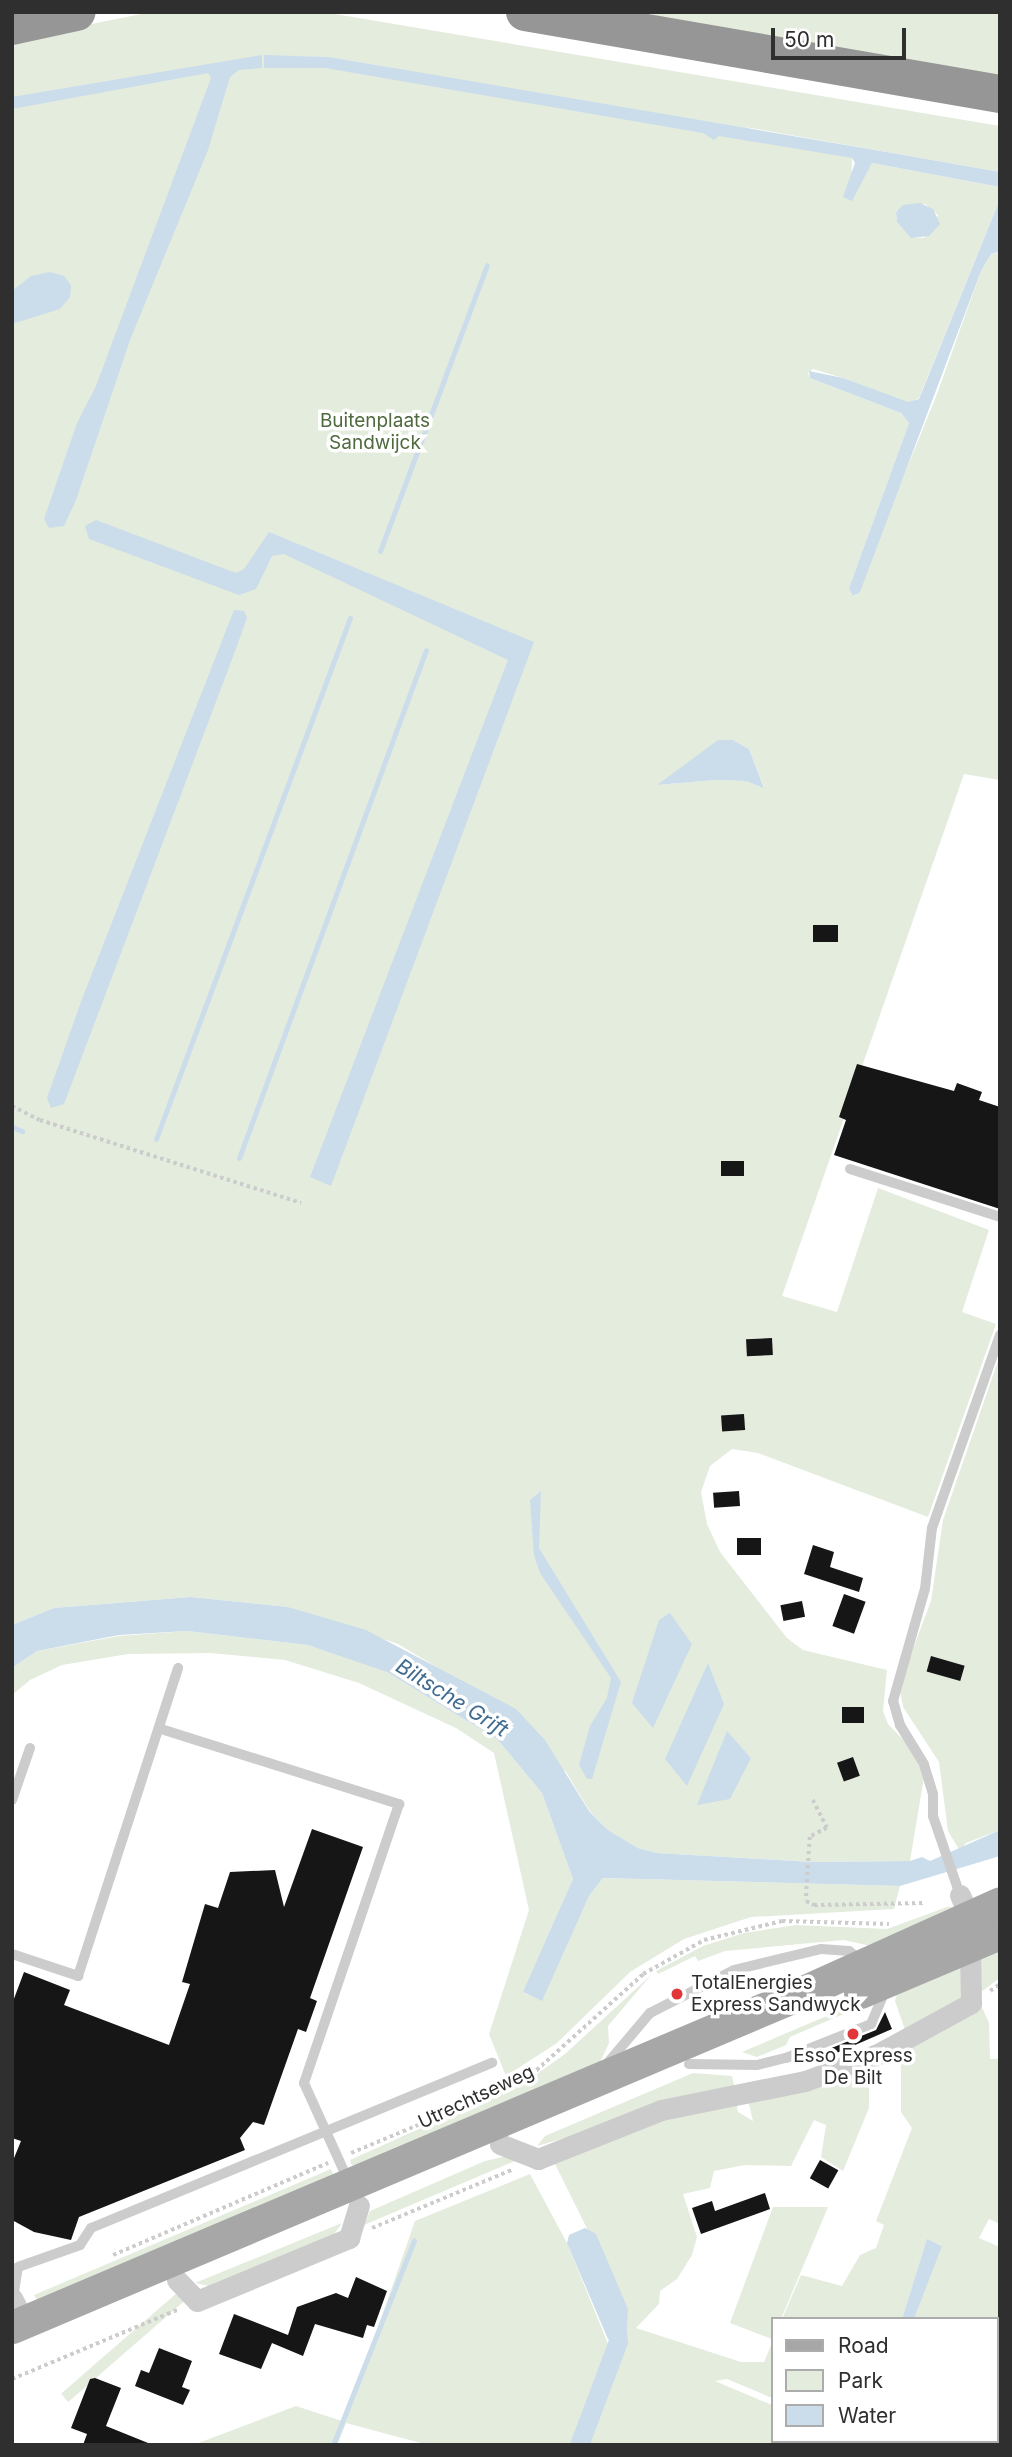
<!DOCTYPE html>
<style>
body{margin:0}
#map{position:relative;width:1012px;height:2457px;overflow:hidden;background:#fff;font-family:Inter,sans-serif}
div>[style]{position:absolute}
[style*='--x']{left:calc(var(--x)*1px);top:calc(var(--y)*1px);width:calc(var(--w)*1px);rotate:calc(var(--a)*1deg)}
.green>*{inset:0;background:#e4ecde;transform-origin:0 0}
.water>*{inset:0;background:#cbdceb}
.stream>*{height:5px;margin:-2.5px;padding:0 2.5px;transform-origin:2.5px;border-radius:2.5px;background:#cbdceb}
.canal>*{height:19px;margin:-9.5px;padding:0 9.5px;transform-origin:9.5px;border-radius:9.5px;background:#cbdceb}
.building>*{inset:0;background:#161616;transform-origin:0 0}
.path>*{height:3.5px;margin-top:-1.75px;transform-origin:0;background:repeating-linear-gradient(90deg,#ccc 0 3.5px,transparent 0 7px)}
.lane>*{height:10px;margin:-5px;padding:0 5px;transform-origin:5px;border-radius:5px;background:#ccc}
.street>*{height:21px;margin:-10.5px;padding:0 10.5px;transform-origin:10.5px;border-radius:10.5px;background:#ccc}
.primary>*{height:33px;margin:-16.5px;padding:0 16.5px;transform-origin:16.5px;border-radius:16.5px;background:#a7a7a7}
.highway>*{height:38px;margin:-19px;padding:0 19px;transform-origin:19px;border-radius:19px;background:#969696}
.dots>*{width:19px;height:19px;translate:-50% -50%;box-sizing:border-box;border:4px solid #fff;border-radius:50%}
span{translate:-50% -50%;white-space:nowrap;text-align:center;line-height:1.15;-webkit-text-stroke:7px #fff;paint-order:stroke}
.park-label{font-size:19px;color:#4f6a3e}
.poi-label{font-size:19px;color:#2f2f2f}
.left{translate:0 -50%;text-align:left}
.street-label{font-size:19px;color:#2f2f2f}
.water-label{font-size:21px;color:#3f6b90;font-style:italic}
.frame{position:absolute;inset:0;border:14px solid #2f2f2f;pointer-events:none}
.legend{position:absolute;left:771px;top:2317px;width:228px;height:126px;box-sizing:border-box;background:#fff;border:2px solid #acacac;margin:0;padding:9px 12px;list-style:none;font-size:21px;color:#2f2f2f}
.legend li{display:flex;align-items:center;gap:14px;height:35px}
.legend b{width:35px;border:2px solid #acacac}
.scale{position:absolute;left:771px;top:28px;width:135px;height:32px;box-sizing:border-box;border:4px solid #2f2f2f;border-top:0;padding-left:9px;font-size:21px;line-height:24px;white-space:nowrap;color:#2f2f2f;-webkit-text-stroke:5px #fff;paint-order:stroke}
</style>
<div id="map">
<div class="green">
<i style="clip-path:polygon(evenodd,151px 12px,323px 12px,1000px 126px,1000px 172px,745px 127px,852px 158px,851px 201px,872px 163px,1000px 187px,1000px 199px,919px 398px,908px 403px,843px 378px,813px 369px,808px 373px,810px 378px,901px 413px,909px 423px,849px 588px,855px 596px,937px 394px,981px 271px,991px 254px,1000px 251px,1000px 780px,964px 774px,782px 1296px,837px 1312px,878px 1188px,989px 1230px,962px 1312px,996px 1324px,928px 1517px,758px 1453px,732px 1449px,710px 1466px,701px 1492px,707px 1524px,720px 1552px,787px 1638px,803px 1650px,887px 1670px,883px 1711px,888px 1724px,911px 1748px,924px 1777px,910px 1861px,812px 1862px,657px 1853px,638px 1848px,608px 1830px,589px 1810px,566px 1772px,463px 1683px,398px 1644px,288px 1607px,191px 1597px,54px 1608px,12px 1625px,12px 40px,151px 12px,264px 56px,329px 57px,393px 68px,264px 68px,264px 56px,151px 12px,925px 204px,938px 215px,924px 238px,911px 237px,897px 222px,896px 211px,925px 204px,151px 12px,719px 740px,733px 740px,749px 749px,764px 787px,746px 781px,714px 780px,658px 785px,719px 740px,151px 12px,727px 1732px,751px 1758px,698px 1805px,727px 1732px)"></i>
<i style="clip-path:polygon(617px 12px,1000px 12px,1000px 76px)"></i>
<i style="clip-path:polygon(1000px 1355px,1000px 1830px,966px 1843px,960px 1851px,948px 1831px,939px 1762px,903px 1707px,899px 1686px,931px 1601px,943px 1520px)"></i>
<i style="clip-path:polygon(187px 1631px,308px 1645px,352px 1658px,387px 1672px,498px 1740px,542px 1793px,573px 1879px,524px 1993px,541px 2000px,589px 1896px,603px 1878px,900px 1886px,894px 1909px,751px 1917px,684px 1939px,630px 1972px,557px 2043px,506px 2076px,489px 2034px,529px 1910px,494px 1753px,456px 1728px,359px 1683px,285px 1660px,211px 1653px,128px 1654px,62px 1665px,30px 1680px,12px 1695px,12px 1668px,37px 1651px,119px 1636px)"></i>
<i style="clip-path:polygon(947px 1907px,952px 1907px,870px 1946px,844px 1940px,725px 1951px,698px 1961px,695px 1956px,658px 1974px,656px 1971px,703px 1946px,744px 1933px,796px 1925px,887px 1929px)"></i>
<i style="clip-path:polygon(1000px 1945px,1000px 1978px,981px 1992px,976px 1958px)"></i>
<i style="clip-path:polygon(964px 1962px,966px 1995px,907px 2036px,895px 2001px,900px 1984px)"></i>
<i style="clip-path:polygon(651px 1975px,608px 2026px,609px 2043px,596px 2071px,354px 2166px,351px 2164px,350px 2160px,530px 2079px,565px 2054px)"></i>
<i style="clip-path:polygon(869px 1998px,869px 2003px,790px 2037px,786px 2045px,757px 2057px,742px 2052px)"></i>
<i style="clip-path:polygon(981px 2005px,989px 2023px,990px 2059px,1000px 2059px,1000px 2224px,989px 2219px,979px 2238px,1000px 2247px,1000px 2445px,428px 2445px,346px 2423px,337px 2445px,193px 2445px,296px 2406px,345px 2422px,415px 2221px,530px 2174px,567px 2243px,613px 2356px,626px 2343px,627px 2309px,555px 2164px,633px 2127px,736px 2102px,738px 2112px,753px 2121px,748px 2100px,860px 2074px,869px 2083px,869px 2108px,843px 2171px,821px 2157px,826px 2125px,814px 2120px,791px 2166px,745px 2165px,714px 2171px,710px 2188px,683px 2194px,697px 2237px,692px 2255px,677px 2279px,660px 2291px,659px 2304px,636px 2328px,741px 2362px,764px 2362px,772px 2343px,772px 2398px,727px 2379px,715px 2381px,772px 2405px,772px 2441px,996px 2441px,996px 2319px,914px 2319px,941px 2245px,927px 2240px,902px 2319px,782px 2319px,801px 2275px,842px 2286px,860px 2255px,876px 2248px,884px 2225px,876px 2221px,912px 2128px,901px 2112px,901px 2064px,892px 2058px)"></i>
<i style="clip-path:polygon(693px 2073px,732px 2076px,735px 2089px,537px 2146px,545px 2136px)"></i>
<i style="clip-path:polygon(516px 2154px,522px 2158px,364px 2225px,370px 2211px,485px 2161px)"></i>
<i style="clip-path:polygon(331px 2169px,335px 2179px,37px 2300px,34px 2295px)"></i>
<i style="clip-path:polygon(773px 2207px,828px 2207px,781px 2319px,772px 2319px,772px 2339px,730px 2323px)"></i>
<i style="clip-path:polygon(342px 2223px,332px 2237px,213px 2287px,195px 2283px)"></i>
<i style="left:178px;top:2292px;width:11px;height:155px;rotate:49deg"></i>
</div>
<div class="water">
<i style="clip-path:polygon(262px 55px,262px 68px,239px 70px,230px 77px,208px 150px,130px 340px,76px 500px,64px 526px,49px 528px,44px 519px,77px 423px,96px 386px,211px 78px,208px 73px,12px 109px,12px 97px)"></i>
<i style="clip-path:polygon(264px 55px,329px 57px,875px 150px,1000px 172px,1000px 187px,872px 163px,852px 201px,843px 197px,855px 163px,852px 158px,719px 136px,714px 140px,703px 133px,325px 68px,264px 68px)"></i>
<i style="clip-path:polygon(1000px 199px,1000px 251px,991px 254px,981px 271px,860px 592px,853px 596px,849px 588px,909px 423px,901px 413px,810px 378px,809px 371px,843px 378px,908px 402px,919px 399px)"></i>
<i style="clip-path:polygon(920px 203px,933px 209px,940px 224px,929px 236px,911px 238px,897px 222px,896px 212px,903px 205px)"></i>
<i style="clip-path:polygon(50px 272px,64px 276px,71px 285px,70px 297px,60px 309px,12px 324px,12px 291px,31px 276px)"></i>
<i style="clip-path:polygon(96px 520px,236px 573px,244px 569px,269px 532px,534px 642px,331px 1186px,310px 1177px,508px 660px,284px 554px,272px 556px,256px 589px,239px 595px,89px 539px,85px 526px)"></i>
<i style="clip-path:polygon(234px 610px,244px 611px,247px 618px,234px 654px,64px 1104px,51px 1108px,47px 1098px,82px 999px)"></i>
<i style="clip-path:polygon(718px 740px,733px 740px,749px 749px,764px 788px,746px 781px,715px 780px,657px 785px)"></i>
<i style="clip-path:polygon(541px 1491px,539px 1548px,621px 1682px,592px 1779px,587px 1779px,579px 1765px,590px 1726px,607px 1698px,611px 1678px,540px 1573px,534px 1555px,530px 1500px)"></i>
<i style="clip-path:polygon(191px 1597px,288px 1607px,366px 1630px,516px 1709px,545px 1740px,589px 1811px,608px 1830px,638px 1848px,657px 1853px,812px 1862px,910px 1861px,922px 1857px,930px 1861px,1000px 1830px,1000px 1856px,900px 1886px,603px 1878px,589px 1896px,542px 2001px,523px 1992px,573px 1879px,542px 1793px,498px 1740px,387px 1672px,308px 1645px,187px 1631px,119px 1635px,37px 1651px,12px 1668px,12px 1625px,54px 1608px)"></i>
<i style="clip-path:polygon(670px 1613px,692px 1644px,653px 1728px,632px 1703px,659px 1620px)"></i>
<i style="clip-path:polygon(708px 1663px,724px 1704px,687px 1786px,665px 1759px)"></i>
<i style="clip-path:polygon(727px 1731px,751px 1758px,730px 1799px,697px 1805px)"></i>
<i style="clip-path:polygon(585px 2228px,596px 2234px,628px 2309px,626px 2343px,608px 2339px,567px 2243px,569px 2235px)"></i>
<i style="clip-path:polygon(927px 2239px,942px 2246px,914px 2319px,902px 2319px)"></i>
</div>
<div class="stream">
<i style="--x:380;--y:551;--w:305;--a:-69.5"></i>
<i style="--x:12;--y:1127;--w:11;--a:22"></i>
<i style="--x:156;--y:1139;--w:556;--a:-69.58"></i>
<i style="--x:239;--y:1158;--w:541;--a:-69.79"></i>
<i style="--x:333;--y:2445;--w:220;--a:-68.4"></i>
</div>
<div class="canal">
<i style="--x:579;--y:2445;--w:111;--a:-69.4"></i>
<i style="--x:618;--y:2341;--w:25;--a:-97"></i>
</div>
<div class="building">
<i style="left:813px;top:925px;width:25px;height:17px"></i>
<i style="clip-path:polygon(857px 1064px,954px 1091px,957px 1083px,982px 1092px,979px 1100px,1000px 1107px,1000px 1209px,834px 1155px,846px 1120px,839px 1117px)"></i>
<i style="left:744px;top:1161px;width:15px;height:23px;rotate:90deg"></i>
<i style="left:772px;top:1338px;width:17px;height:26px;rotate:87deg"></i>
<i style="left:744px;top:1414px;width:16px;height:23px;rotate:86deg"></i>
<i style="left:739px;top:1491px;width:15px;height:26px;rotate:86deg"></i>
<i style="left:737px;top:1538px;width:24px;height:17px"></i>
<i style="clip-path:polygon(813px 1545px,834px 1552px,830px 1567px,863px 1578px,859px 1592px,804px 1574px)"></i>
<i style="left:844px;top:1594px;width:23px;height:34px;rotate:20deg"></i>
<i style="left:802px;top:1601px;width:16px;height:22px;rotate:79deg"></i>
<i style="left:931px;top:1656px;width:35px;height:16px;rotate:16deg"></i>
<i style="left:842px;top:1707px;width:22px;height:16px"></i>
<i style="left:853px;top:1757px;width:20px;height:17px;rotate:70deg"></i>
<i style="clip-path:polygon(312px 1829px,363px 1847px,310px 1998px,317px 2001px,306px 2032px,298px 2029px,264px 2125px,253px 2122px,240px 2138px,245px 2150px,79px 2217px,71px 2240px,34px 2232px,12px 2220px,12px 2163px,21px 2141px,12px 2138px,12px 2004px,24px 1972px,70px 1990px,64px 2005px,169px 2045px,190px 1984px,182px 1982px,205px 1904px,218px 1908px,230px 1872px,275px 1870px,284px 1907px)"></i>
<i style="clip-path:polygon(885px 2012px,892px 2029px,832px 2055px,829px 2049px,876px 2030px)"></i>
<i style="left:820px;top:2160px;width:21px;height:21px;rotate:29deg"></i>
<i style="clip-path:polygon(765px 2193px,770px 2209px,701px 2234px,692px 2208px,712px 2201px,715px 2211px)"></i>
<i style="clip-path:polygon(356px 2277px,387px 2291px,374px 2327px,367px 2325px,363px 2338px,315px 2324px,303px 2356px,272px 2343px,261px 2369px,219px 2354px,234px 2314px,288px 2335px,297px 2307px,336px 2293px,348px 2298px)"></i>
<i style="clip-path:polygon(159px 2348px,192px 2361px,182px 2387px,190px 2390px,183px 2405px,135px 2386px,141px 2370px,149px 2373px)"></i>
<i style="clip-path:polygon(95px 2378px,121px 2388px,106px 2426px,153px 2445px,83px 2445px,87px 2434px,71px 2428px,90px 2379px)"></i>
</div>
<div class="path">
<i style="--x:12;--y:1106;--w:31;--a:27"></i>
<i style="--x:40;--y:1120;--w:274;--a:17.6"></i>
<i style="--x:813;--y:1800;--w:31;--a:63"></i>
<i style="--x:827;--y:1828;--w:19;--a:152"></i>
<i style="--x:810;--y:1837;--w:64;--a:93.6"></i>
<i style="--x:806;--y:1901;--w:9;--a:27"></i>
<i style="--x:814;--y:1905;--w:109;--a:-1.1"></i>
<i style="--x:990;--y:1991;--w:12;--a:-35"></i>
<i style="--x:490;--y:2095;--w:46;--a:-26"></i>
<i style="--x:531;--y:2075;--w:151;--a:-42"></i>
<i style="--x:643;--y:1974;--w:70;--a:-29.1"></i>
<i style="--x:704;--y:1940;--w:80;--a:-13.7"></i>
<i style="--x:782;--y:1921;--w:107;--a:1.6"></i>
<i style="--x:351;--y:2153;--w:112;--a:-22.7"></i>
<i style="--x:372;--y:2228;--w:154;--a:-22.6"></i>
<i style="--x:113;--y:2255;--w:234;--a:-23.2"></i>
<i style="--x:12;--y:2379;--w:181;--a:-22.7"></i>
</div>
<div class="lane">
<i style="--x:850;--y:1169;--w:157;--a:17.7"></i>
<i style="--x:161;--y:1729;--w:250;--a:17.5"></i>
<i style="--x:399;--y:1804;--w:295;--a:108.8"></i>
<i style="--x:304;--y:2083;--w:109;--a:65.6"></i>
<i style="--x:12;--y:1800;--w:55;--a:-70.9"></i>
<i style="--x:960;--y:1895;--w:83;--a:-108.9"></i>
<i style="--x:933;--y:1816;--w:22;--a:-90"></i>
<i style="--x:933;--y:1794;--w:31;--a:-107"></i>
<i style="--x:924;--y:1764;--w:46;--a:-121.6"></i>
<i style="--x:900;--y:1725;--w:25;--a:-106"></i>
<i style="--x:893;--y:1701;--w:116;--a:-74.1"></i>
<i style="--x:925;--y:1589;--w:61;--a:-83.5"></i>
<i style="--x:932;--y:1528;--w:205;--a:-70.6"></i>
<i style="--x:12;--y:1954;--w:70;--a:18.4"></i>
<i style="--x:78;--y:1976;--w:324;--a:-72"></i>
<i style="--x:689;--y:2064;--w:68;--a:0.8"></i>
<i style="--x:757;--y:2065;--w:30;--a:-14"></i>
<i style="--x:786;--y:2058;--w:92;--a:-21.8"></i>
<i style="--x:871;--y:2024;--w:39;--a:-67"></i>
<i style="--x:606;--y:2065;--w:68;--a:-49.8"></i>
<i style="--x:650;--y:2013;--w:94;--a:-27.1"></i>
<i style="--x:734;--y:1970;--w:89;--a:-13.6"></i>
<i style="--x:821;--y:1949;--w:28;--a:4"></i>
<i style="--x:849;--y:1951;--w:16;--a:38"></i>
<i style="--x:13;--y:2298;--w:31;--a:-81"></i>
<i style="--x:18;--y:2267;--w:66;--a:-19.5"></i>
<i style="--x:80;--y:2245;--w:20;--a:-57"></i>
<i style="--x:91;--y:2228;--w:434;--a:-22.4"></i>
</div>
<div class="street">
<i style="--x:960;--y:1895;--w:23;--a:67"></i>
<i style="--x:500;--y:2144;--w:41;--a:21.5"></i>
<i style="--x:538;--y:2159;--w:132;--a:-21.7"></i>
<i style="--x:661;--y:2110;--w:147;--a:-11.4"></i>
<i style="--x:805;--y:2081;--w:78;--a:-20.3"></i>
<i style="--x:878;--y:2054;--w:106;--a:-28.7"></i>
<i style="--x:971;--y:2003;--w:57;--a:-91"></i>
<i style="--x:177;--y:2280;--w:29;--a:46"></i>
<i style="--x:197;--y:2301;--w:165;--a:-22.5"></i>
<i style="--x:349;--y:2238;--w:34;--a:-73"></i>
<i style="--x:12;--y:2298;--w:27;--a:63"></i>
</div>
<div class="primary">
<i style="--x:860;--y:1992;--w:152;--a:-22.9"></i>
<i style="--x:12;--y:2327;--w:847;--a:-22.93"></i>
<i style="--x:792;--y:1997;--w:228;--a:-24.3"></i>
</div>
<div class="highway">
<i style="--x:525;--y:12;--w:482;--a:9.8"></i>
<i style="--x:12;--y:26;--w:66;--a:-12.2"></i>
</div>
<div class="dots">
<i style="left:677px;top:1994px;background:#e13738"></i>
<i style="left:853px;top:2034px;background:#e13738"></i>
</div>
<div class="park-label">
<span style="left:375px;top:432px">Buitenplaats<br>Sandwijck</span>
</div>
<div class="poi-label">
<span class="left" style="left:691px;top:1994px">TotalEnergies<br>Express Sandwyck</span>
<span style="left:853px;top:2067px">Esso Express<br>De Bilt</span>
</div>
<div class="street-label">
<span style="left:476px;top:2097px;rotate:-25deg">Utrechtseweg</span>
</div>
<div class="water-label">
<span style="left:452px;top:1698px;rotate:32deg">Biltsche Grift</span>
</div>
<div class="frame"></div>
<ul class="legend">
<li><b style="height:9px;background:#a7a7a7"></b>Road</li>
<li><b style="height:19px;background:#e4ecde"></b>Park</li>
<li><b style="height:19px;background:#cbdceb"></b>Water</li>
</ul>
<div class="scale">50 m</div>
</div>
